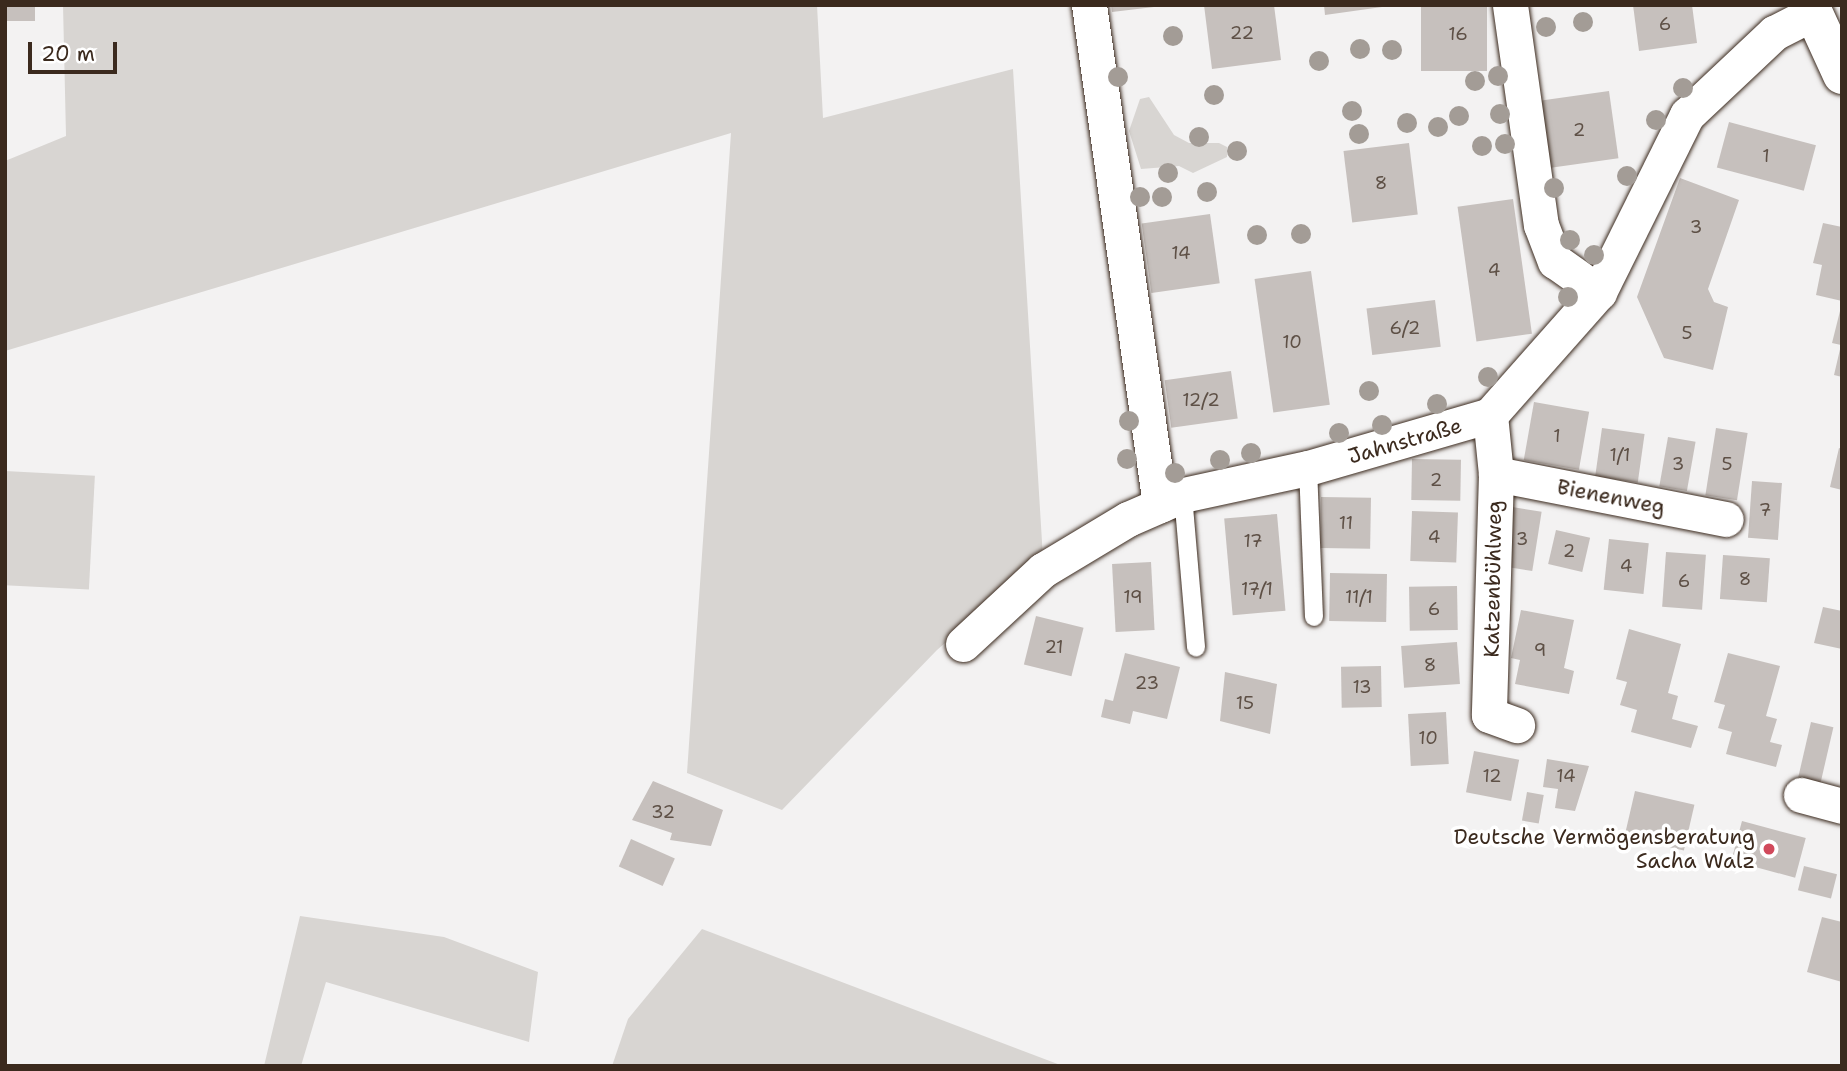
<!DOCTYPE html>
<meta charset="utf-8">
<style>
body{margin:0}
#map{position:relative;width:1847px;height:1071px;overflow:hidden;background:#f3f2f2;font-family:"Shantell Sans",sans-serif}
div>[style]{position:absolute}
[style*='--x']{left:calc(var(--x)*1px);top:calc(var(--y)*1px);width:calc(var(--w)*1px);rotate:calc(var(--a)*1deg)}
.green>*{inset:0;background:#d8d5d2;transform-origin:0 0}
.building>*{inset:0;background:#c6c0bd;transform-origin:0 0}
.roads{filter:drop-shadow(0 0 2px #3b2a1e) drop-shadow(0 0 2px #3b2a1e)}
.lane>*{height:18px;margin:-9px;padding:0 9px;transform-origin:9px;border-radius:9px;background:#fff}
.street>*{height:35px;margin:-17.5px;padding:0 17.5px;transform-origin:17.5px;border-radius:17.5px;background:#fff}
.secondary>*{height:38px;margin:-19px;padding:0 19px;transform-origin:19px;border-radius:19px;background:#fff}
.trees>*{width:20px;height:20px;margin:-10px;border-radius:50%;background:#a39c96}
.dots>*{width:19px;height:19px;translate:-50% -50%;box-sizing:border-box;border:4px solid #fff;border-radius:50%}
span{translate:-50% -50%;white-space:nowrap;text-align:center;line-height:1.15;-webkit-text-stroke:7px #fff;paint-order:stroke}
.number-label{font-size:18px;color:#5e5046}
.number-label span{-webkit-text-stroke-width:0}
.street-label{font-size:21px;color:#3b2a1e}
.poi-label{font-size:21px;color:#3b2a1e}
.right{translate:-100% -50%;text-align:right}
.frame{position:absolute;inset:0;border:7px solid #3b2a1e;pointer-events:none}
.scale{position:absolute;left:28px;top:42px;width:89px;height:32px;box-sizing:border-box;border:4px solid #3b2a1e;border-top:0;padding-left:9px;font-size:21px;line-height:24px;white-space:nowrap;color:#3b2a1e;-webkit-text-stroke:5px #fff;paint-order:stroke}
</style>
<div id="map">
<div class="green">
<i style="clip-path:polygon(63px 5px,817px 5px,823px 118px,1013px 69px,1043px 558px,937px 650px,782px 810px,687px 773px,731px 133px,5px 351px,5px 161px,66px 136px)"></i>
<i style="clip-path:polygon(1149px 97px,1174px 135px,1189px 143px,1219px 143px,1227px 147px,1227px 157px,1193px 173px,1179px 166px,1141px 169px,1129px 131px,1140px 99px)"></i>
<i style="left:5px;top:471px;width:90px;height:114px;rotate:3deg"></i>
<i style="clip-path:polygon(300px 916px,444px 937px,538px 972px,529px 1042px,326px 982px,301px 1066px,264px 1066px)"></i>
<i style="clip-path:polygon(702px 929px,1063px 1066px,612px 1066px,628px 1019px)"></i>
</div>
<div class="building">
<i style="left:5px;top:5px;width:30px;height:16px"></i>
<i style="clip-path:polygon(1111px 5px,1153px 5px,1154px 7px,1112px 12px)"></i>
<i style="clip-path:polygon(1204px 5px,1274px 5px,1281px 60px,1212px 69px)"></i>
<i style="clip-path:polygon(1324px 5px,1382px 5px,1382px 7px,1325px 15px)"></i>
<i style="left:1421px;top:5px;width:66px;height:66px"></i>
<i style="clip-path:polygon(1633px 5px,1692px 5px,1697px 43px,1639px 51px)"></i>
<i style="left:1609px;top:91px;width:68px;height:70px;rotate:82deg"></i>
<i style="left:1729px;top:122px;width:90px;height:47px;rotate:15deg"></i>
<i style="left:1409px;top:143px;width:72px;height:66px;rotate:83deg"></i>
<i style="clip-path:polygon(1680px 178px,1739px 200px,1708px 289px,1714px 302px,1728px 307px,1713px 370px,1664px 358px,1637px 297px)"></i>
<i style="left:1513px;top:199px;width:136px;height:56px;rotate:82deg"></i>
<i style="left:1210px;top:214px;width:70px;height:69px;rotate:82deg"></i>
<i style="clip-path:polygon(1823px 223px,1842px 227px,1842px 301px,1816px 295px,1822px 265px,1813px 263px)"></i>
<i style="left:1311px;top:271px;width:135px;height:57px;rotate:82deg"></i>
<i style="left:1435px;top:300px;width:47px;height:69px;rotate:83deg"></i>
<i style="clip-path:polygon(1842px 303px,1842px 377px,1834px 375px,1841px 345px,1832px 343px)"></i>
<i style="left:1231px;top:371px;width:48px;height:67px;rotate:82deg"></i>
<i style="left:1534px;top:402px;width:56px;height:59px;rotate:10deg"></i>
<i style="left:1602px;top:428px;width:43px;height:49px;rotate:8deg"></i>
<i style="left:1716px;top:428px;width:32px;height:68px;rotate:9deg"></i>
<i style="left:1668px;top:437px;width:28px;height:50px;rotate:10deg"></i>
<i style="clip-path:polygon(1839px 448px,1842px 449px,1842px 490px,1830px 487px)"></i>
<i style="left:1412px;top:459px;width:49px;height:41px;rotate:1deg"></i>
<i style="left:1752px;top:481px;width:30px;height:57px;rotate:4deg"></i>
<i style="left:1321px;top:497px;width:50px;height:51px;rotate:1deg"></i>
<i style="left:1512px;top:507px;width:30px;height:60px;rotate:9deg"></i>
<i style="left:1412px;top:511px;width:46px;height:50px;rotate:2deg"></i>
<i style="left:1277px;top:514px;width:97px;height:53px;rotate:85deg"></i>
<i style="left:1556px;top:530px;width:35px;height:35px;rotate:13deg"></i>
<i style="left:1609px;top:539px;width:40px;height:51px;rotate:6deg"></i>
<i style="left:1666px;top:552px;width:40px;height:55px;rotate:4deg"></i>
<i style="left:1723px;top:555px;width:47px;height:44px;rotate:4deg"></i>
<i style="left:1151px;top:562px;width:68px;height:39px;rotate:87deg"></i>
<i style="left:1330px;top:573px;width:57px;height:48px;rotate:1deg"></i>
<i style="left:1457px;top:586px;width:44px;height:48px;rotate:89deg"></i>
<i style="clip-path:polygon(1823px 607px,1842px 611px,1842px 649px,1814px 643px)"></i>
<i style="clip-path:polygon(1521px 610px,1574px 620px,1564px 668px,1574px 671px,1569px 694px,1515px 684px,1520px 660px,1511px 658px)"></i>
<i style="left:1036px;top:616px;width:49px;height:50px;rotate:14deg"></i>
<i style="clip-path:polygon(1629px 629px,1681px 644px,1668px 693px,1678px 696px,1672px 719px,1698px 726px,1691px 748px,1631px 732px,1637px 710px,1620px 705px,1627px 682px,1616px 679px)"></i>
<i style="left:1457px;top:642px;width:42px;height:56px;rotate:86deg"></i>
<i style="clip-path:polygon(1125px 653px,1180px 667px,1167px 719px,1133px 711px,1130px 724px,1101px 717px,1105px 699px,1113px 701px)"></i>
<i style="clip-path:polygon(1728px 653px,1780px 666px,1766px 716px,1777px 719px,1770px 742px,1782px 745px,1776px 767px,1726px 754px,1732px 732px,1718px 728px,1725px 705px,1714px 702px)"></i>
<i style="left:1381px;top:666px;width:41px;height:40px;rotate:89deg"></i>
<i style="clip-path:polygon(1225px 672px,1277px 684px,1270px 734px,1220px 721px)"></i>
<i style="left:1446px;top:712px;width:52px;height:38px;rotate:87deg"></i>
<i style="left:1811px;top:722px;width:23px;height:60px;rotate:13deg"></i>
<i style="left:1474px;top:751px;width:46px;height:42px;rotate:11deg"></i>
<i style="clip-path:polygon(1547px 759px,1589px 766px,1575px 811px,1555px 808px,1558px 789px,1543px 787px)"></i>
<i style="clip-path:polygon(653px 781px,723px 810px,711px 846px,670px 840px,672px 833px,632px 820px)"></i>
<i style="left:1635px;top:791px;width:61px;height:47px;rotate:13deg"></i>
<i style="left:1527px;top:792px;width:17px;height:29px;rotate:10deg"></i>
<i style="left:1742px;top:821px;width:66px;height:41px;rotate:15deg"></i>
<i style="left:631px;top:839px;width:48px;height:30px;rotate:24deg"></i>
<i style="left:1804px;top:866px;width:34px;height:25px;rotate:14deg"></i>
<i style="clip-path:polygon(1822px 917px,1842px 922px,1842px 982px,1807px 972px)"></i>
</div>
<div class="roads">
<div class="lane">
<i style="--x:1308;--y:468;--w:149;--a:87.7"></i>
<i style="--x:1183;--y:495;--w:153;--a:85.1"></i>
</div>
<div class="street">
<i style="--x:1089;--y:5;--w:505;--a:81.92"></i>
<i style="--x:1510;--y:5;--w:222;--a:82"></i>
<i style="--x:1541;--y:225;--w:39;--a:69"></i>
<i style="--x:1555;--y:261;--w:54;--a:35.2"></i>
<i style="--x:1490;--y:415;--w:59;--a:84.2"></i>
<i style="--x:1496;--y:474;--w:241;--a:91.7"></i>
<i style="--x:1489;--y:715;--w:30;--a:20"></i>
<i style="--x:1496;--y:474;--w:234;--a:11.1"></i>
<i style="--x:963;--y:644;--w:109;--a:-42.8"></i>
<i style="--x:1043;--y:570;--w:99;--a:-31"></i>
<i style="--x:1128;--y:519;--w:60;--a:-23.6"></i>
<i style="--x:1183;--y:495;--w:128;--a:-12.2"></i>
<i style="--x:1308;--y:468;--w:190;--a:-16.2"></i>
<i style="--x:1490;--y:415;--w:164;--a:-48.5"></i>
<i style="--x:1599;--y:292;--w:198;--a:-63.6"></i>
<i style="--x:1687;--y:115;--w:120;--a:-43.3"></i>
<i style="--x:1774;--y:33;--w:44;--a:-27.1"></i>
<i style="--x:1801;--y:795;--w:42;--a:15"></i>
</div>
<div class="secondary">
<i style="--x:1810;--y:5;--w:77;--a:65.4"></i>
</div>
</div>
<div class="trees">
<i style="left:1583px;top:22px"></i>
<i style="left:1546px;top:27px"></i>
<i style="left:1173px;top:36px"></i>
<i style="left:1360px;top:49px"></i>
<i style="left:1392px;top:50px"></i>
<i style="left:1319px;top:61px"></i>
<i style="left:1498px;top:76px"></i>
<i style="left:1118px;top:77px"></i>
<i style="left:1475px;top:81px"></i>
<i style="left:1683px;top:88px"></i>
<i style="left:1214px;top:95px"></i>
<i style="left:1352px;top:111px"></i>
<i style="left:1500px;top:114px"></i>
<i style="left:1459px;top:116px"></i>
<i style="left:1656px;top:120px"></i>
<i style="left:1407px;top:123px"></i>
<i style="left:1438px;top:127px"></i>
<i style="left:1359px;top:134px"></i>
<i style="left:1199px;top:137px"></i>
<i style="left:1505px;top:144px"></i>
<i style="left:1482px;top:146px"></i>
<i style="left:1237px;top:151px"></i>
<i style="left:1168px;top:173px"></i>
<i style="left:1627px;top:176px"></i>
<i style="left:1554px;top:188px"></i>
<i style="left:1207px;top:192px"></i>
<i style="left:1140px;top:197px"></i>
<i style="left:1162px;top:197px"></i>
<i style="left:1301px;top:234px"></i>
<i style="left:1257px;top:235px"></i>
<i style="left:1570px;top:240px"></i>
<i style="left:1594px;top:255px"></i>
<i style="left:1568px;top:297px"></i>
<i style="left:1488px;top:377px"></i>
<i style="left:1369px;top:391px"></i>
<i style="left:1437px;top:404px"></i>
<i style="left:1129px;top:421px"></i>
<i style="left:1382px;top:425px"></i>
<i style="left:1339px;top:433px"></i>
<i style="left:1251px;top:453px"></i>
<i style="left:1127px;top:459px"></i>
<i style="left:1220px;top:460px"></i>
<i style="left:1175px;top:473px"></i>
</div>
<div class="dots">
<i style="left:1769px;top:849px;background:#d1495b"></i>
</div>
<div class="number-label">
<span style="left:1665px;top:24px">6</span>
<span style="left:1242px;top:33px">22</span>
<span style="left:1458px;top:34px">16</span>
<span style="left:1579px;top:130px">2</span>
<span style="left:1766px;top:156px">1</span>
<span style="left:1381px;top:183px">8</span>
<span style="left:1696px;top:227px">3</span>
<span style="left:1181px;top:253px">14</span>
<span style="left:1494px;top:270px">4</span>
<span style="left:1405px;top:328px">6/2</span>
<span style="left:1687px;top:333px">5</span>
<span style="left:1292px;top:342px">10</span>
<span style="left:1201px;top:400px">12/2</span>
<span style="left:1557px;top:436px">1</span>
<span style="left:1620px;top:455px">1/1</span>
<span style="left:1678px;top:464px">3</span>
<span style="left:1727px;top:464px">5</span>
<span style="left:1436px;top:480px">2</span>
<span style="left:1765px;top:510px">7</span>
<span style="left:1346px;top:523px">11</span>
<span style="left:1434px;top:537px">4</span>
<span style="left:1522px;top:539px">3</span>
<span style="left:1253px;top:541px">17</span>
<span style="left:1569px;top:551px">2</span>
<span style="left:1626px;top:566px">4</span>
<span style="left:1745px;top:579px">8</span>
<span style="left:1684px;top:581px">6</span>
<span style="left:1257px;top:589px">17/1</span>
<span style="left:1133px;top:597px">19</span>
<span style="left:1359px;top:597px">11/1</span>
<span style="left:1434px;top:609px">6</span>
<span style="left:1054px;top:647px">21</span>
<span style="left:1540px;top:650px">9</span>
<span style="left:1430px;top:665px">8</span>
<span style="left:1147px;top:683px">23</span>
<span style="left:1362px;top:687px">13</span>
<span style="left:1245px;top:703px">15</span>
<span style="left:1428px;top:738px">10</span>
<span style="left:1492px;top:776px">12</span>
<span style="left:1566px;top:776px">14</span>
<span style="left:663px;top:812px">32</span>
</div>
<div class="street-label">
<span style="left:1405px;top:441px;rotate:-16deg">Jahnstraße</span>
<span style="left:1611px;top:497px;rotate:11deg">Bienenweg</span>
<span style="left:1493px;top:579px;rotate:-89deg">Katzenbühlweg</span>
</div>
<div class="poi-label">
<span class="right" style="left:1755px;top:849px">Deutsche Vermögensberatung<br>Sacha Walz</span>
</div>
<div class="frame"></div>
<div class="scale">20 m</div>
</div>
